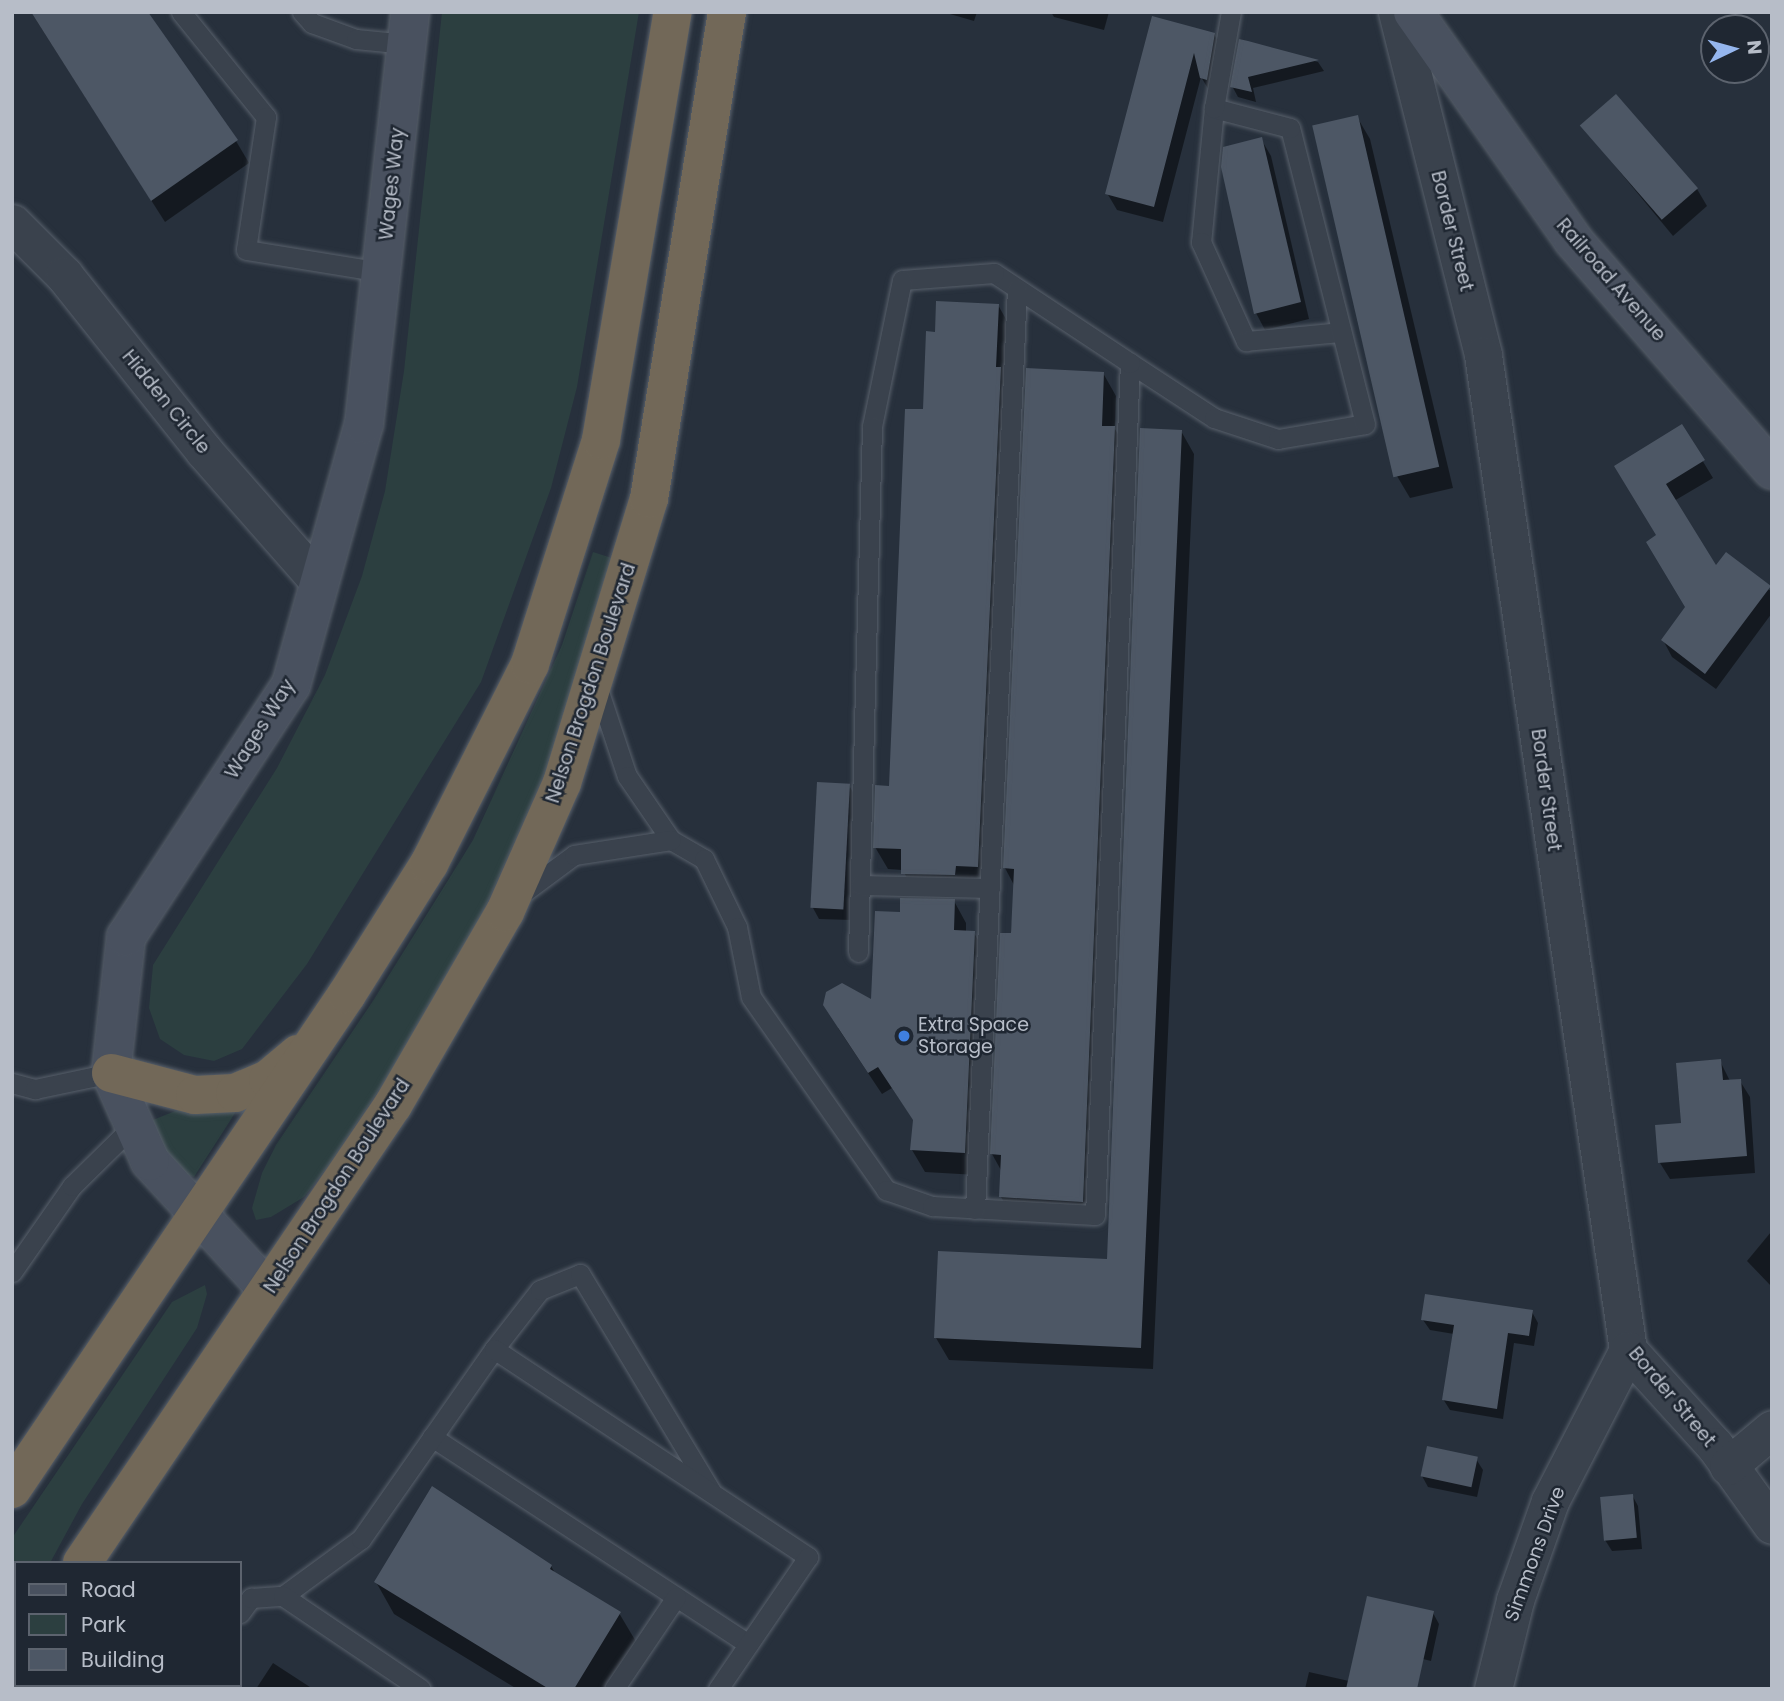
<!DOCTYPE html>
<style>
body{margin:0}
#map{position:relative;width:1784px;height:1701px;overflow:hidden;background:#27303c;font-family:Poppins,sans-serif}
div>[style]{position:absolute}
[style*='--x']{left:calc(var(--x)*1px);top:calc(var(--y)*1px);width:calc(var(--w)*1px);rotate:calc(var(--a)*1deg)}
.green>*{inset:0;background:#2c3f40}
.shadow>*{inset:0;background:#0007}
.building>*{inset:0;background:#4d5765;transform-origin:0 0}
.roads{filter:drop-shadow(0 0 2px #58606b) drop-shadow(0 0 2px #58606b)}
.lane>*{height:19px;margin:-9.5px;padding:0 9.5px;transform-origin:9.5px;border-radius:9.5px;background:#3a424d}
.street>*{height:37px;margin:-18.5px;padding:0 18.5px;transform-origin:18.5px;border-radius:18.5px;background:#3a424d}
.secondary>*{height:38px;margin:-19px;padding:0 19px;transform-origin:19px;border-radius:19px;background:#49515f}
.highway>*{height:38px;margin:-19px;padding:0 19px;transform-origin:19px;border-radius:19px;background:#726858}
.dots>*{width:19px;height:19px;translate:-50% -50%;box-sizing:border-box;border:4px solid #1f2732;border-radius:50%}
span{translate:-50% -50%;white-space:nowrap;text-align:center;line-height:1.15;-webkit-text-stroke:5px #1f2732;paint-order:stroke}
.street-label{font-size:19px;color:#b7bdc8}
.poi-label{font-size:19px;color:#b7bdc8}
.left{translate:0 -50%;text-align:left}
.frame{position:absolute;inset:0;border:14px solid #b7bdc8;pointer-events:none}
.legend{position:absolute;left:14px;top:1561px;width:228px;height:126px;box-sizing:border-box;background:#1f2732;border:2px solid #5c636e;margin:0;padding:9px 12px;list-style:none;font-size:21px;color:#b7bdc8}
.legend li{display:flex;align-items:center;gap:14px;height:35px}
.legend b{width:35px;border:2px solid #5c636e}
.north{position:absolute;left:1700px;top:14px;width:70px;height:70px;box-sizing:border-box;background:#1f2732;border:2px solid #5c636e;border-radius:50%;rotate:85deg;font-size:19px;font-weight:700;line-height:28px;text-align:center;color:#b7bdc8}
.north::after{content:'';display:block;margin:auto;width:24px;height:32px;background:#95b6ee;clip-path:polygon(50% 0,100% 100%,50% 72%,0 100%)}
</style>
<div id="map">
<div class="green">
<i style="clip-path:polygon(442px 12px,639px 12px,577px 387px,551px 488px,481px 682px,307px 964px,242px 1049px,214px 1061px,184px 1055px,160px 1039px,149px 1008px,153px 965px,277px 768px,325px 675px,362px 576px,385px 491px,404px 371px)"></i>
<i style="clip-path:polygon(593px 552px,612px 558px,547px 769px,484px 911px,412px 1041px,327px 1168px,304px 1197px,271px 1217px,256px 1220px,252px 1208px,262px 1173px,276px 1145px,373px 1001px,473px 840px,562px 645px)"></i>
<i style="clip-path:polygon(180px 1109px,233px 1109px,235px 1113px,194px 1177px,180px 1173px,148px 1122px)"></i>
<i style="clip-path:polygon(205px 1285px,207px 1294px,197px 1328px,82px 1504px,50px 1563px,16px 1563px,12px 1629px,12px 1538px,172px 1302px)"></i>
</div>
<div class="shadow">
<i style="clip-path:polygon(31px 12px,236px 141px,249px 163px,165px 222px)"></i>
<i style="clip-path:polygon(943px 12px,977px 12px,974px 21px)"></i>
<i style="clip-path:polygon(1051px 12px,1109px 12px,1104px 30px,1054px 17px)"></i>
<i style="clip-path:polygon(1154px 18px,1214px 34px,1223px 51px,1212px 95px,1201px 77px,1163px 222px,1117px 210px,1107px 193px)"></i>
<i style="clip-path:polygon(1240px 41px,1318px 62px,1324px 71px,1253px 88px,1256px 102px,1238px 97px,1232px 86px)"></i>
<i style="clip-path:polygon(1357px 117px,1370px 139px,1453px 488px,1410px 498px,1397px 476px)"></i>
<i style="clip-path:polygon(1582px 126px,1697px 189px,1707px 206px,1673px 236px)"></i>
<i style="clip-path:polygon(1261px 139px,1271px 156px,1309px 319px,1265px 330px,1256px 313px)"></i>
<i style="clip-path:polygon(998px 305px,1011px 328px,990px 889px,915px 895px,903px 870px,888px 869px,875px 847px,891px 787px,924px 411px,936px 334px)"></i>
<i style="clip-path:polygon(1103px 373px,1116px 396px,1115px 429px,1127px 450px,1095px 1224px,1014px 1219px,1001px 1197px,1002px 1172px,992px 1154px,1015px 887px,1005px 868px)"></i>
<i style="clip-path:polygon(1682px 427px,1713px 478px,1674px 501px,1716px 568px,1772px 591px,1772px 613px,1716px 689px,1672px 657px,1663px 640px,1687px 608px,1658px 536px,1626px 483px)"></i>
<i style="clip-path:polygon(1181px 431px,1194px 454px,1153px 1369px,949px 1360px,936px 1338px,1109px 1260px)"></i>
<i style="clip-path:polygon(849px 785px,855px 796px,852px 920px,819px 919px,813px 908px)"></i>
<i style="clip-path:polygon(954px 901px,966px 923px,966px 932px,974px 933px,987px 955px,977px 1175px,925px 1172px,912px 1150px,915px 1122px,892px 1088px,882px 1094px,838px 1028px,872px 1002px,901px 914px)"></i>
<i style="clip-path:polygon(1720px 1061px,1730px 1081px,1740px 1081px,1750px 1097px,1755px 1173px,1670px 1179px,1660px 1163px)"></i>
<i style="clip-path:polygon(1771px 1232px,1772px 1232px,1772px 1287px,1747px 1261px)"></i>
<i style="clip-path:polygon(1532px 1312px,1538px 1323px,1534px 1346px,1514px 1343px,1503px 1419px,1450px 1410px,1443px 1399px,1454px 1334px,1430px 1330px,1423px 1320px)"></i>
<i style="clip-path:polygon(1476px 1459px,1483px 1470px,1477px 1497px,1428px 1487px,1422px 1476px)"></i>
<i style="clip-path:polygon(1632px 1495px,1638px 1506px,1642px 1549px,1612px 1551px,1605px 1540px)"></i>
<i style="clip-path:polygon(551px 1566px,556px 1575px,619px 1613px,638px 1645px,611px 1689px,517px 1689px,394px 1614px,376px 1582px)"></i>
<i style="clip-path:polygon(1433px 1613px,1439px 1624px,1431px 1661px,1423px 1659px,1416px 1689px,1305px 1689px,1309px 1672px,1349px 1681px)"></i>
<i style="clip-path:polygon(273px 1663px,313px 1689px,256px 1689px)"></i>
</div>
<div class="building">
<i style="clip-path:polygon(31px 12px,148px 12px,238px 140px,151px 201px)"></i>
<i style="clip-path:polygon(1152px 16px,1215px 33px,1207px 80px,1200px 78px,1194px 53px,1154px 207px,1105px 194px)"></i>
<i style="clip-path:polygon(1239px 39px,1248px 41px,1319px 60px,1248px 77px,1252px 92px,1230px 87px)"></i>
<i style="left:1616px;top:94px;width:125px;height:48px;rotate:49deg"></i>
<i style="left:1358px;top:115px;width:361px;height:47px;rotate:77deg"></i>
<i style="clip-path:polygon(1262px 137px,1301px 302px,1254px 314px,1221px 167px,1223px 147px)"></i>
<i style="clip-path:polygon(936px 301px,999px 304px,996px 367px,1001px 367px,978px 867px,956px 866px,955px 875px,901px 874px,901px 849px,873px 848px,875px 785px,889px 786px,905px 409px,923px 409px,926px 331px,935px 332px)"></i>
<i style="clip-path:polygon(1026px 368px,1104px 372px,1102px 426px,1115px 426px,1083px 1202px,999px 1197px,1001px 1155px,990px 1154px,1000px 933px,1011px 933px,1014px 869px,1003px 868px)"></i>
<i style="clip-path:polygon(1682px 424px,1705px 460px,1666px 484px,1716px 565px,1726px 552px,1771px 586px,1705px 674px,1661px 640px,1685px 607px,1646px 542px,1656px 535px,1614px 466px)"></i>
<i style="clip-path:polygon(1140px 428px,1182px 430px,1141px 1348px,934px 1338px,938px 1251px,1107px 1259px)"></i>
<i style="left:817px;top:782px;width:33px;height:126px;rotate:3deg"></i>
<i style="clip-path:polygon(900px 898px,955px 899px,954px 930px,975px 931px,965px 1153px,910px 1150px,913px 1120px,878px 1067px,868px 1073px,823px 1005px,826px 992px,842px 983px,871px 999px,875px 911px,900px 912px)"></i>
<i style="clip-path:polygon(1721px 1059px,1723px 1080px,1741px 1079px,1747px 1156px,1658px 1163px,1655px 1125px,1681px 1123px,1676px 1063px)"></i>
<i style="clip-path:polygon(1425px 1294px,1533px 1310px,1529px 1336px,1508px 1333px,1497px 1409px,1442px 1400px,1454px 1325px,1421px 1320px)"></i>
<i style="left:1427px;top:1446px;width:52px;height:31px;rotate:12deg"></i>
<i style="clip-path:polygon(432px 1486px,552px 1565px,550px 1569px,621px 1612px,574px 1689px,549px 1689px,374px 1582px)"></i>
<i style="left:1633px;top:1494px;width:44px;height:33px;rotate:85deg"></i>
<i style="clip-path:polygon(1367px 1596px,1434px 1611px,1417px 1689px,1346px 1689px)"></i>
</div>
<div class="roads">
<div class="lane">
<i style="--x:181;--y:12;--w:135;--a:51"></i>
<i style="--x:266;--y:117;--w:134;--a:98.6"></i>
<i style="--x:246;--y:250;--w:138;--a:9.2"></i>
<i style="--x:302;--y:12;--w:15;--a:48"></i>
<i style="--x:312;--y:23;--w:47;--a:20"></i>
<i style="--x:356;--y:39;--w:51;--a:5.6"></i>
<i style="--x:1214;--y:108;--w:135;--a:95.5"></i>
<i style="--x:1201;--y:242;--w:109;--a:65.6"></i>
<i style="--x:1246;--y:341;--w:95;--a:-5.4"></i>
<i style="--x:1130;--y:363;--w:100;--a:33.2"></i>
<i style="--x:1214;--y:418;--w:67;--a:18.2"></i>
<i style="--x:1278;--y:439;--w:88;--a:-9.8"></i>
<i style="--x:1365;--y:424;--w:305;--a:-104.2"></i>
<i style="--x:1290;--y:128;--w:79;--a:-165.3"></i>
<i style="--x:1214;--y:108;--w:97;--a:-80"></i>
<i style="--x:597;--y:686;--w:95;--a:71.6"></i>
<i style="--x:627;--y:776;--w:78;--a:55.5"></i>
<i style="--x:671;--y:840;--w:38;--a:30"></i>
<i style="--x:704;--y:859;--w:76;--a:64.1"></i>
<i style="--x:737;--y:927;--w:71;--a:78.7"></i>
<i style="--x:751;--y:997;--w:236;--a:55"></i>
<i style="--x:886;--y:1190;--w:49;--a:19.2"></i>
<i style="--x:932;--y:1206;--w:163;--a:3.2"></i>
<i style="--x:1095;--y:1215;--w:853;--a:-87.65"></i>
<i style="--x:1130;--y:363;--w:163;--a:-146.5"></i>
<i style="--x:994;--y:273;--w:92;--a:175.6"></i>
<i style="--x:902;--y:280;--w:149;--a:101.6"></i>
<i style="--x:872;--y:426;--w:526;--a:91.52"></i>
<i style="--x:860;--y:885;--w:130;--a:1.3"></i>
<i style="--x:520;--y:895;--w:67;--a:-36.5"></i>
<i style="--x:574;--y:855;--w:98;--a:-8.8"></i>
<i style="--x:12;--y:1083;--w:24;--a:15"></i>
<i style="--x:35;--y:1089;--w:78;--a:-11.9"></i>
<i style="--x:975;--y:1209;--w:921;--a:-87.39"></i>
<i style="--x:12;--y:1272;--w:105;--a:-55.1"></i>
<i style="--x:72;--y:1186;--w:87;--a:-44.5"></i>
<i style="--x:494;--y:1349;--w:75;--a:-52.1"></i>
<i style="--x:540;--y:1290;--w:43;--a:-21.8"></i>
<i style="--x:580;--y:1274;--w:253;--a:58.9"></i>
<i style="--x:432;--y:1437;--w:378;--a:33.2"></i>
<i style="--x:283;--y:1596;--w:97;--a:-36.2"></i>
<i style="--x:361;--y:1539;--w:232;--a:-55"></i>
<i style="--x:494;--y:1349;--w:377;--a:33.5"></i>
<i style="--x:808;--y:1557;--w:160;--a:124.3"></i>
<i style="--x:240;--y:1613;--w:19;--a:-54"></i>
<i style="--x:251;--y:1598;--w:32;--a:-4"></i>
<i style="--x:283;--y:1596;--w:166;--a:34"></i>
<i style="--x:187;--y:1689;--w:5;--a:-53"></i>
<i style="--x:614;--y:1689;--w:111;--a:-56"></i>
</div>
<div class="street">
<i style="--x:1397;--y:12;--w:354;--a:75.9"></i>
<i style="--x:1483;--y:355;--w:1006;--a:81.71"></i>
<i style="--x:1628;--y:1350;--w:130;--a:47.8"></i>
<i style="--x:1715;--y:1446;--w:97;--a:54.2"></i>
<i style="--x:12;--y:223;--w:74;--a:45"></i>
<i style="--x:64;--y:275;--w:225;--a:51.5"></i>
<i style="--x:204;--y:451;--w:174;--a:48.7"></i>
<i style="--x:1728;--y:1466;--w:57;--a:-40.1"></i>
<i style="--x:1493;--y:1689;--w:92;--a:-76.1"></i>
<i style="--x:1515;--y:1600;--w:105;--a:-70.5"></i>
<i style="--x:1550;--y:1501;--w:170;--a:-62.7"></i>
</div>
<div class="secondary">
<i style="--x:1413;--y:12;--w:279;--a:54.9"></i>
<i style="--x:1573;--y:240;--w:304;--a:49.1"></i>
<i style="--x:268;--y:1290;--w:175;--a:-132.5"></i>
<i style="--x:150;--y:1161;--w:96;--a:-113.9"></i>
<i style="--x:111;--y:1073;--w:137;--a:-83.7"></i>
<i style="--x:126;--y:937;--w:301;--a:-56.8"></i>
<i style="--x:291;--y:685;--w:271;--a:-74.4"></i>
<i style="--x:364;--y:424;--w:415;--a:-83.6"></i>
</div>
<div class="highway">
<i style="--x:111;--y:1073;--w:87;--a:14.7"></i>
<i style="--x:195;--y:1095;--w:40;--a:-2.9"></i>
<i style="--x:235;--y:1093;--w:36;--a:-23"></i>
<i style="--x:268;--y:1079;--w:39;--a:-40"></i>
<i style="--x:12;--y:1489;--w:598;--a:-55.91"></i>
<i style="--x:347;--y:994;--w:154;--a:-57.8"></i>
<i style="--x:429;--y:864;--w:224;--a:-63.2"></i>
<i style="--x:530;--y:664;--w:235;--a:-72.4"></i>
<i style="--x:601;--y:440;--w:434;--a:-80.5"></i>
<i style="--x:82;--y:1563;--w:554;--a:-55.82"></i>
<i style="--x:393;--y:1105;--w:223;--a:-59.9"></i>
<i style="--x:505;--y:912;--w:141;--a:-66.2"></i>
<i style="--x:562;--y:783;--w:297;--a:-73"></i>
<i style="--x:649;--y:499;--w:493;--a:-80.9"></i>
<i style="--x:12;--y:1665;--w:7;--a:-56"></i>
</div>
</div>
<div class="dots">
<i style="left:904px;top:1036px;background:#3f7fe0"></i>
</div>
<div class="street-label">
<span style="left:392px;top:184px;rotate:-84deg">Wages Way</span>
<span style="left:1452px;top:231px;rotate:76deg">Border Street</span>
<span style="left:1611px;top:280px;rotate:49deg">Railroad Avenue</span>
<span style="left:166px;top:402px;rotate:51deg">Hidden Circle</span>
<span style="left:591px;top:683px;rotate:-72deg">Nelson Brogdon Boulevard</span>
<span style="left:260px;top:729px;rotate:-58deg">Wages Way</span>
<span style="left:1546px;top:790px;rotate:82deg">Border Street</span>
<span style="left:337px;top:1186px;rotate:-57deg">Nelson Brogdon Boulevard</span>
<span style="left:1672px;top:1397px;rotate:50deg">Border Street</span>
<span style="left:1535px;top:1554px;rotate:-70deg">Simmons Drive</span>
</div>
<div class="poi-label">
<span class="left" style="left:918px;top:1036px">Extra Space<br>Storage</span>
</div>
<div class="frame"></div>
<ul class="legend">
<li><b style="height:9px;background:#49515f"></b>Road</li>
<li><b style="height:19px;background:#2c3f40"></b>Park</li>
<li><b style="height:19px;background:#4d5765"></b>Building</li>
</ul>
<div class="north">N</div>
</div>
